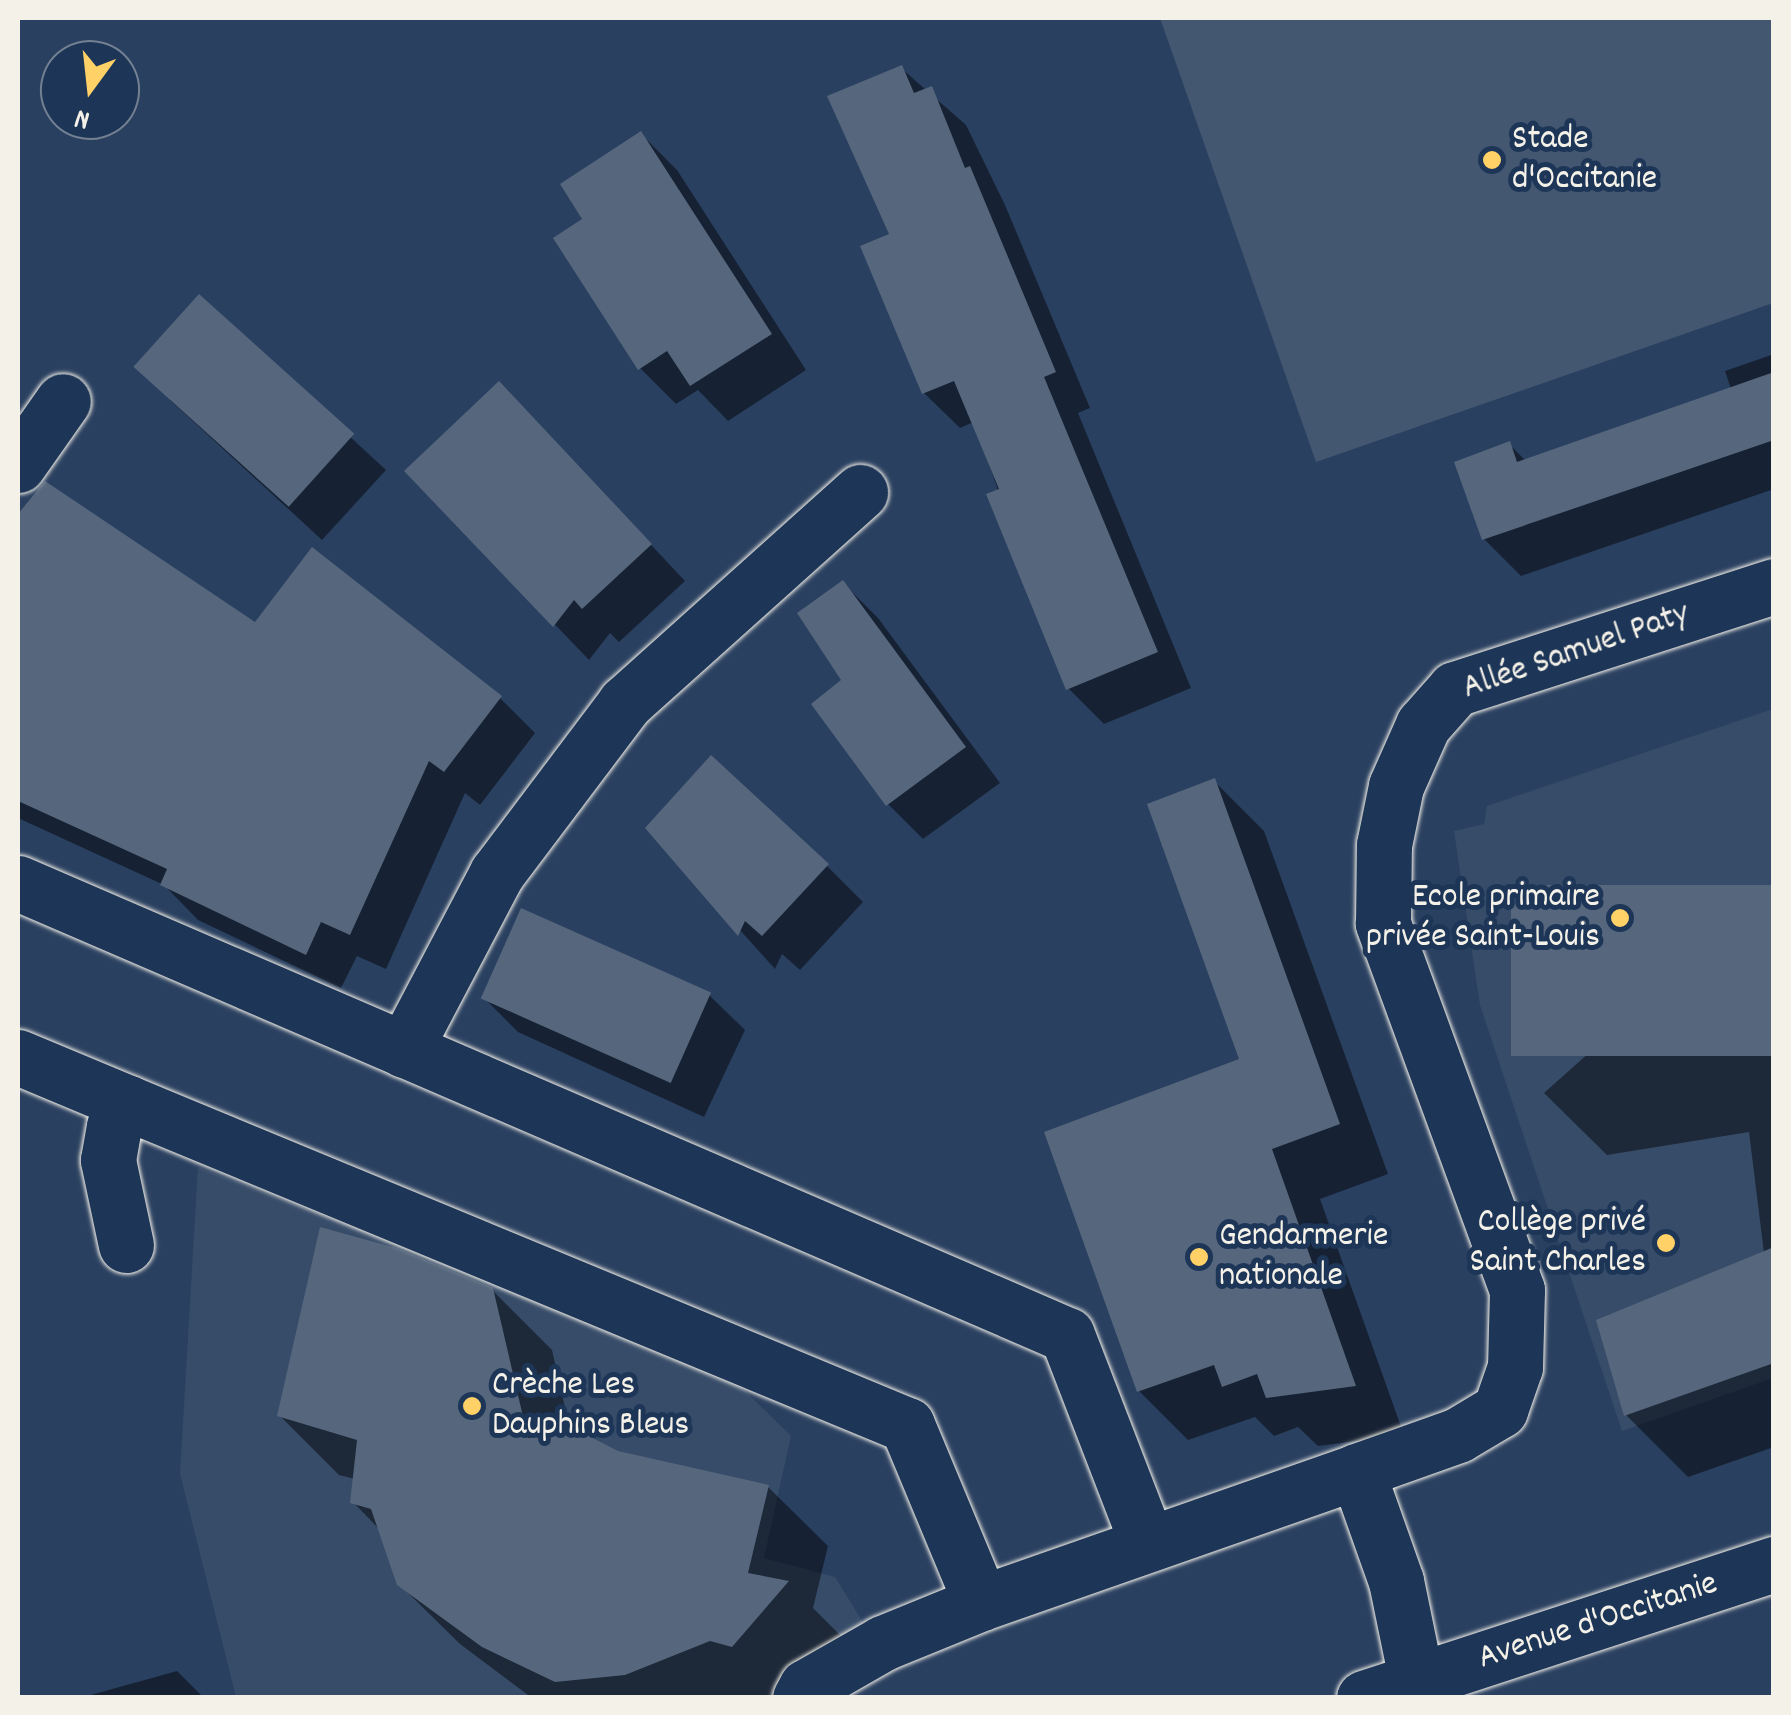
<!DOCTYPE html>
<meta charset="utf-8">
<style>
body{margin:0}
#map{position:relative;width:1791px;height:1715px;overflow:hidden;background:#2a4060;font-family:Dekko,sans-serif}
div>[style]{position:absolute}
[style*='--x']{left:calc(var(--x)*1px);top:calc(var(--y)*1px);width:calc(var(--w)*1px);rotate:calc(var(--a)*1deg)}
.built>*{inset:0;background:#374c69}
.green>*{inset:0;background:#445771}
.shadow>*{inset:0;background:#0007}
.building>*{inset:0;background:#56677d;transform-origin:0 0}
.roads{filter:drop-shadow(0 0 2px #f4f1e8) drop-shadow(0 0 2px #f4f1e8)}
.minor>*{height:55px;margin:-27.5px;padding:0 27.5px;transform-origin:27.5px;border-radius:27.5px;background:#1d3557}
.dots>*{width:28px;height:28px;translate:-50% -50%;box-sizing:border-box;border:5px solid #1d3557;border-radius:50%}
span{translate:-50% -50%;white-space:nowrap;text-align:center;line-height:1.15;-webkit-text-stroke:10px #1d3557;paint-order:stroke}
.poi-label{font-size:35px;color:#f4f1e8}
.left{translate:0 -50%;text-align:left}
.right{translate:-100% -50%;text-align:right}
.street-label{font-size:35px;color:#f4f1e8}
.frame{position:absolute;inset:0;border:20px solid #f4f1e8;pointer-events:none}
.north{position:absolute;left:40px;top:40px;width:100px;height:100px;box-sizing:border-box;background:#1d3557;border:2px solid #738091;border-radius:50%;rotate:195deg;font-size:28px;font-weight:700;line-height:40px;text-align:center;color:#f4f1e8}
.north::after{content:'';display:block;margin:auto;width:35px;height:45px;background:#ffd166;clip-path:polygon(50% 0,100% 100%,50% 72%,0 100%)}
</style>
<div id="map">
<div class="built">
<i style="clip-path:polygon(1773px 709px,1773px 1378px,1622px 1431px,1480px 1005px,1454px 831px,1484px 824px,1487px 806px)"></i>
<i style="clip-path:polygon(198px 1167px,371px 1234px,402px 1231px,729px 1375px,791px 1436px,764px 1558px,835px 1577px,864px 1624px,775px 1697px,236px 1697px,180px 1474px)"></i>
</div>
<div class="green">
<i style="clip-path:polygon(1160px 18px,1773px 18px,1773px 303px,1316px 462px)"></i>
</div>
<div class="shadow">
<i style="clip-path:polygon(901px 68px,966px 125px,1005px 205px,1090px 408px,1078px 413px,1191px 688px,1104px 724px,1068px 688px,974px 422px,960px 428px,924px 393px,892px 235px)"></i>
<i style="clip-path:polygon(641px 134px,677px 170px,806px 370px,728px 421px,698px 390px,676px 404px,640px 368px,586px 220px)"></i>
<i style="clip-path:polygon(199px 297px,386px 470px,322px 540px,170px 400px)"></i>
<i style="clip-path:polygon(1774px 354px,1774px 489px,1521px 576px,1484px 539px,1509px 444px,1526px 461px,1731px 389px,1725px 371px)"></i>
<i style="clip-path:polygon(534px 420px,685px 581px,619px 642px,610px 633px,589px 660px,408px 471px)"></i>
<i style="clip-path:polygon(46px 484px,255px 625px,500px 698px,535px 733px,480px 805px,465px 793px,386px 969px,357px 956px,341px 988px,198px 920px,164px 885px,18px 818px,18px 695px,271px 807px,18px 587px,18px 522px)"></i>
<i style="clip-path:polygon(843px 583px,878px 618px,1000px 783px,923px 839px,888px 804px)"></i>
<i style="clip-path:polygon(1214px 781px,1264px 831px,1388px 1174px,1320px 1199px,1404px 1435px,1318px 1446px,1298px 1427px,1274px 1436px,1255px 1417px,1188px 1440px,1139px 1391px,1242px 1060px)"></i>
<i style="clip-path:polygon(648px 828px,827px 866px,863px 902px,800px 970px,782px 954px,775px 969px)"></i>
<i style="clip-path:polygon(1774px 888px,1774px 1447px,1688px 1477px,1626px 1415px,1764px 1253px,1749px 1132px,1607px 1155px,1544px 1093px)"></i>
<i style="clip-path:polygon(709px 995px,745px 1030px,704px 1117px,518px 1032px,483px 997px)"></i>
<i style="clip-path:polygon(492px 1290px,552px 1350px,571px 1434px,617px 1453px,768px 1487px,828px 1546px,813px 1608px,847px 1642px,799px 1698px,532px 1698px,460px 1644px,399px 1584px,380px 1530px,353px 1502px,355px 1479px,339px 1475px,279px 1415px)"></i>
<i style="clip-path:polygon(177px 1671px,204px 1698px,80px 1698px)"></i>
</div>
<div class="building">
<i style="clip-path:polygon(902px 65px,914px 93px,932px 86px,965px 168px,970px 166px,1056px 372px,1044px 377px,1158px 652px,1066px 690px,986px 494px,999px 489px,954px 381px,922px 394px,860px 246px,889px 234px,827px 96px)"></i>
<i style="clip-path:polygon(641px 131px,772px 334px,690px 386px,667px 351px,638px 370px,553px 238px,582px 219px,560px 184px)"></i>
<i style="left:199px;top:294px;width:209px;height:98px;rotate:42deg"></i>
<i style="clip-path:polygon(1774px 372px,1774px 440px,1482px 540px,1454px 462px,1510px 441px,1517px 462px)"></i>
<i style="clip-path:polygon(499px 381px,652px 544px,582px 609px,574px 600px,553px 627px,404px 471px)"></i>
<i style="clip-path:polygon(45px 481px,255px 622px,312px 547px,502px 696px,444px 772px,429px 761px,350px 935px,321px 922px,306px 955px,160px 885px,167px 869px,18px 801px,18px 514px)"></i>
<i style="clip-path:polygon(843px 580px,966px 747px,886px 806px,811px 704px,841px 680px,797px 613px)"></i>
<i style="clip-path:polygon(711px 755px,829px 864px,762px 936px,745px 921px,738px 936px,645px 828px)"></i>
<i style="clip-path:polygon(1215px 778px,1340px 1124px,1272px 1149px,1356px 1386px,1266px 1398px,1257px 1374px,1222px 1387px,1214px 1365px,1137px 1392px,1044px 1132px,1239px 1059px,1147px 804px)"></i>
<i style="left:1774px;top:885px;width:171px;height:263px;rotate:90deg"></i>
<i style="left:521px;top:908px;width:208px;height:99px;rotate:24deg"></i>
<i style="clip-path:polygon(320px 1227px,396px 1248px,493px 1288px,528px 1438px,577px 1430px,618px 1451px,769px 1485px,748px 1573px,789px 1581px,732px 1647px,710px 1641px,625px 1675px,555px 1682px,482px 1647px,397px 1585px,371px 1509px,350px 1503px,357px 1440px,277px 1416px)"></i>
<i style="clip-path:polygon(1774px 1247px,1774px 1363px,1624px 1416px,1596px 1320px)"></i>
</div>
<div class="roads">
<div class="minor">
<i style="--x:18;--y:465;--w:78;--a:-54.9"></i>
<i style="--x:18;--y:883;--w:1142;--a:23.31"></i>
<i style="--x:1067;--y:1335;--w:222;--a:68.9"></i>
<i style="--x:404;--y:1050;--w:200;--a:-62.3"></i>
<i style="--x:497;--y:873;--w:213;--a:-53"></i>
<i style="--x:625;--y:703;--w:316;--a:-41.9"></i>
<i style="--x:18;--y:1057;--w:119;--a:22.7"></i>
<i style="--x:126;--y:1245;--w:87;--a:-102"></i>
<i style="--x:108;--y:1160;--w:34;--a:-80"></i>
<i style="--x:114;--y:1127;--w:28;--a:-60"></i>
<i style="--x:128;--y:1103;--w:843;--a:22.46"></i>
<i style="--x:907;--y:1425;--w:193;--a:67.4"></i>
<i style="--x:981;--y:1603;--w:398;--a:-19.3"></i>
<i style="--x:1357;--y:1471;--w:117;--a:70.5"></i>
<i style="--x:1396;--y:1581;--w:119;--a:78.4"></i>
<i style="--x:1357;--y:1471;--w:107;--a:-19.6"></i>
<i style="--x:1458;--y:1435;--w:49;--a:-30.8"></i>
<i style="--x:1500;--y:1410;--w:46;--a:-70.8"></i>
<i style="--x:1515;--y:1367;--w:77;--a:-88.5"></i>
<i style="--x:1517;--y:1290;--w:391;--a:-110.1"></i>
<i style="--x:1383;--y:923;--w:78;--a:-89.3"></i>
<i style="--x:1384;--y:845;--w:60;--a:-78.5"></i>
<i style="--x:1396;--y:786;--w:67;--a:-66.1"></i>
<i style="--x:1423;--y:725;--w:48;--a:-48.4"></i>
<i style="--x:1455;--y:689;--w:335;--a:-17.9"></i>
<i style="--x:800;--y:1698;--w:13;--a:-61"></i>
<i style="--x:806;--y:1687;--w:89;--a:-29.7"></i>
<i style="--x:883;--y:1643;--w:106;--a:-22.2"></i>
<i style="--x:1364;--y:1698;--w:431;--a:-18.1"></i>
</div>
</div>
<div class="dots">
<i style="left:1492px;top:160px;background:#ffd166"></i>
<i style="left:1620px;top:918px;background:#ffd166"></i>
<i style="left:1666px;top:1243px;background:#ffd166"></i>
<i style="left:1199px;top:1257px;background:#ffd166"></i>
<i style="left:472px;top:1406px;background:#ffd166"></i>
</div>
<div class="poi-label">
<span class="left" style="left:1512px;top:160px">Stade<br>d'Occitanie</span>
<span class="right" style="left:1600px;top:918px">Ecole primaire<br>privée Saint-Louis</span>
<span class="right" style="left:1646px;top:1243px">Collège privé<br>Saint Charles</span>
<span class="left" style="left:1219px;top:1257px">Gendarmerie<br>nationale</span>
<span class="left" style="left:492px;top:1406px">Crèche Les<br>Dauphins Bleus</span>
</div>
<div class="street-label">
<span style="left:1576px;top:652px;rotate:-19deg">Allée Samuel Paty</span>
<span style="left:1598px;top:1622px;rotate:-18deg">Avenue d'Occitanie</span>
</div>
<div class="frame"></div>
<div class="north">N</div>
</div>
